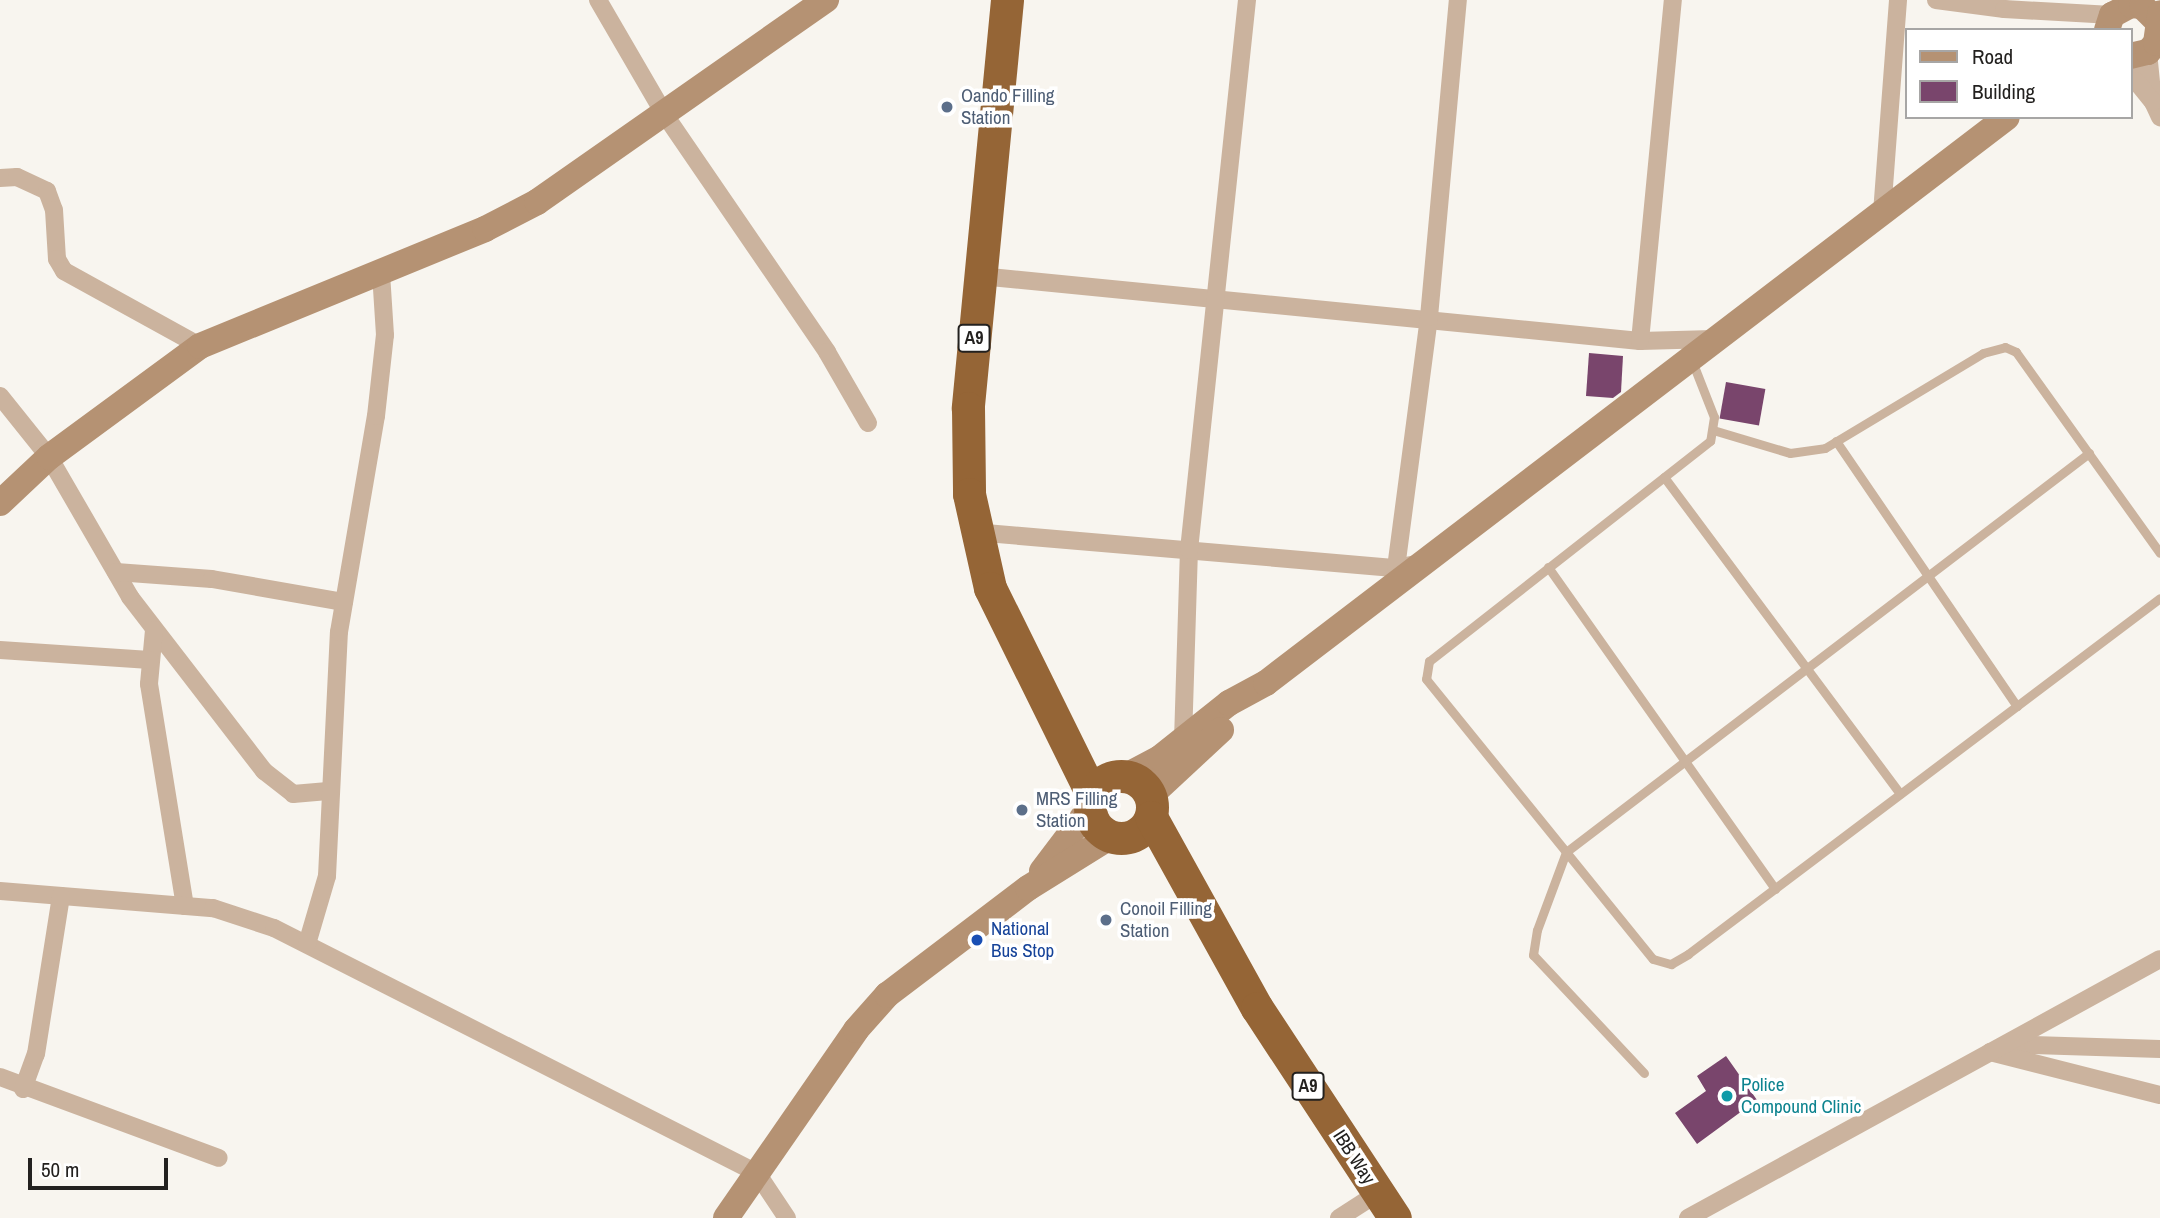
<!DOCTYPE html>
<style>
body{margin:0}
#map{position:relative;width:2160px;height:1218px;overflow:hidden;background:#f8f5ef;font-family:"Archivo Narrow",sans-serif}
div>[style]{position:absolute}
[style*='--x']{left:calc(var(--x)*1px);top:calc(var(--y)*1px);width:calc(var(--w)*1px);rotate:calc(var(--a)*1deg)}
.building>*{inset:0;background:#79456c;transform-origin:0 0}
.lane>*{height:9px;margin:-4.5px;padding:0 4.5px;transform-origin:4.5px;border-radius:4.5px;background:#cbb39e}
.street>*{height:18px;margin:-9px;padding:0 9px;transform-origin:9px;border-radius:9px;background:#cbb39e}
.secondary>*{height:26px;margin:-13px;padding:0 13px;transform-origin:13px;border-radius:13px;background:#b59273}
.highway>*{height:33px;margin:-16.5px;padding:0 16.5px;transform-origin:16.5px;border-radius:16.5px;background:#956536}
.highway>.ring{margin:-16.5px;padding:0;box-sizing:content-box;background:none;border:33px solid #956536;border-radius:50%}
.dots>*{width:19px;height:19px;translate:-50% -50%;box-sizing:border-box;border:4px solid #fff;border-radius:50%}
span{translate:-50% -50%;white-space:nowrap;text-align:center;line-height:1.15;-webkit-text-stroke:7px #fff;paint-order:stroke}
.shield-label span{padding:2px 5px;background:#fff;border:2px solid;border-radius:5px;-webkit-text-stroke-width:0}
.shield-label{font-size:18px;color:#23211f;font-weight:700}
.service-label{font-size:19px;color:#4e5e75}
.left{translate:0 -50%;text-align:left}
.transit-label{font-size:19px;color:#164399}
.culture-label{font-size:19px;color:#0d838f}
.street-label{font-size:19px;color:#23211f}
.legend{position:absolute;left:1905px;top:28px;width:228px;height:91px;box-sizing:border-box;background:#fff;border:2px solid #a7a6a5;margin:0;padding:9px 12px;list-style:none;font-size:21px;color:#23211f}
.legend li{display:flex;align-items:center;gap:14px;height:35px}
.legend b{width:35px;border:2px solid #a7a6a5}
.scale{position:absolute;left:28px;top:1158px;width:140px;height:32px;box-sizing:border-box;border:4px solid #23211f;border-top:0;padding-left:9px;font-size:21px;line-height:24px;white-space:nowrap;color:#23211f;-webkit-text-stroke:5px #fff;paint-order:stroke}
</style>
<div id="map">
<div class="building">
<i style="clip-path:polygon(1589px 353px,1623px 356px,1621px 392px,1613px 398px,1586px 396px)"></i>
<i style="left:1726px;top:382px;width:40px;height:37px;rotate:10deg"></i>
<i style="clip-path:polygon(1726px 1056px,1757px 1100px,1697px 1144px,1675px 1113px,1706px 1091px,1697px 1076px)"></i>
</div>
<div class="lane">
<i style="--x:1692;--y:361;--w:60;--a:68.6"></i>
<i style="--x:1714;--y:417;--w:24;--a:99"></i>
<i style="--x:1710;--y:441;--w:357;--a:141.9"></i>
<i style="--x:1429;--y:661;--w:18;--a:99"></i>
<i style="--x:1426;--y:679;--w:360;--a:51"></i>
<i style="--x:1653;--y:959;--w:19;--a:16"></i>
<i style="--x:1671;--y:964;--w:20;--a:-30"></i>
<i style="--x:1688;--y:954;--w:591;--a:-37.02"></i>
<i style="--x:1713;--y:430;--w:80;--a:16.6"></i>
<i style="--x:1790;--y:453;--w:35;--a:-8"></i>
<i style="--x:1825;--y:448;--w:184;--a:-31"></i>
<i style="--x:1983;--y:353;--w:23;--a:-15"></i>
<i style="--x:2005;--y:347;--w:12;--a:24"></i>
<i style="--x:2016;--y:352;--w:247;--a:54.4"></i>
<i style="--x:1836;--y:441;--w:321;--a:55.7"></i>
<i style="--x:1664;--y:477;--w:395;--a:53.3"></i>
<i style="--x:1548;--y:567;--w:394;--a:54.8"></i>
<i style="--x:1644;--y:1073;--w:162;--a:-133.2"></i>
<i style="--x:1533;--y:955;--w:25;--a:-81"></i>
<i style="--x:1537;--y:930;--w:83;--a:-69.6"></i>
<i style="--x:1566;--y:852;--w:658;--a:-37.34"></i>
</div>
<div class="street">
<i style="--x:598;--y:0;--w:133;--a:59.8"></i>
<i style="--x:665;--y:115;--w:287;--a:55.6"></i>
<i style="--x:827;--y:352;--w:82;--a:60"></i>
<i style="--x:1936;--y:0;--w:69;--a:7.5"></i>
<i style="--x:2004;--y:9;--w:108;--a:3.2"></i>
<i style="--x:2148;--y:52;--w:50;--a:84.3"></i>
<i style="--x:2153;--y:102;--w:17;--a:65"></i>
<i style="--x:2131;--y:56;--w:25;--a:79"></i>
<i style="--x:2136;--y:81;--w:27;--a:51"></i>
<i style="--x:0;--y:178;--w:17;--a:-3"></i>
<i style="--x:17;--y:177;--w:33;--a:25"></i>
<i style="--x:47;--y:191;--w:20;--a:70"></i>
<i style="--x:54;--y:210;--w:49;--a:86.5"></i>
<i style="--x:57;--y:259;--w:14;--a:60"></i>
<i style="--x:64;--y:271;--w:155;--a:28.9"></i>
<i style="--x:1882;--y:213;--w:214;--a:-85.7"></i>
<i style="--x:980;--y:276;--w:663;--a:5.62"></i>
<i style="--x:1640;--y:341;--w:73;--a:-1.6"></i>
<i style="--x:1640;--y:341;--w:343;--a:-84.5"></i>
<i style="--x:0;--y:396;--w:78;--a:51.2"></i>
<i style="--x:49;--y:457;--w:162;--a:59.9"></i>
<i style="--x:130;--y:597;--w:220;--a:52.4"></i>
<i style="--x:264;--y:771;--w:37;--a:38"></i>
<i style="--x:293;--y:794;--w:38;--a:-5"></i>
<i style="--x:974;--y:532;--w:424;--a:4.9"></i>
<i style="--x:1416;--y:564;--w:20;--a:169"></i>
<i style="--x:1396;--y:568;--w:253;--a:-82.5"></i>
<i style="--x:1429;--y:317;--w:318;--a:-84.8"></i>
<i style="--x:116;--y:572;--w:96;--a:4.2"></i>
<i style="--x:212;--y:579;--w:134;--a:9.9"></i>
<i style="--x:154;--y:630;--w:54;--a:95.3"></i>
<i style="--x:149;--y:684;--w:225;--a:80.8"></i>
<i style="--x:0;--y:650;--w:150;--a:3.8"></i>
<i style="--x:1183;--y:740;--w:190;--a:-88.2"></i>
<i style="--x:1189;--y:550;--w:553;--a:-83.98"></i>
<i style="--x:0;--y:891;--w:214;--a:4.6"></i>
<i style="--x:213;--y:908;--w:64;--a:18.2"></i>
<i style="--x:274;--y:928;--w:542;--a:26.9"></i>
<i style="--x:757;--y:1173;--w:54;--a:56.3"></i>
<i style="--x:307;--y:944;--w:71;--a:-73.6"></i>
<i style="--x:327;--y:876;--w:244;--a:-87.2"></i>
<i style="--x:339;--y:632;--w:219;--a:-80.3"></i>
<i style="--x:376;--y:416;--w:81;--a:-83.7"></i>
<i style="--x:385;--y:335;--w:62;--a:-93.7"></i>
<i style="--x:2006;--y:1049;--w:27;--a:-8"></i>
<i style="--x:2033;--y:1045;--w:127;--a:1.8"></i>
<i style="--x:1990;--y:1052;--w:175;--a:14.2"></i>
<i style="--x:0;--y:1077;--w:233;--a:20.3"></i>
<i style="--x:23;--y:1089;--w:37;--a:-70"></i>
<i style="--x:36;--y:1054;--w:160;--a:-81"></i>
<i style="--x:1339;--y:1218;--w:46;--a:-32.7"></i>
<i style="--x:1688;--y:1218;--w:538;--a:-28.75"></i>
</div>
<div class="secondary">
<i style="--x:2107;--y:30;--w:16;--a:-72"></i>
<i style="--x:2112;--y:15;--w:21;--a:-28"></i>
<i style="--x:2131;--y:5;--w:11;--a:5"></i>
<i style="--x:2142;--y:6;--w:21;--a:45"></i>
<i style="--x:2130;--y:56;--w:18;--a:-13"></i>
<i style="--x:2148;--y:52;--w:12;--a:-48"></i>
<i style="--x:2156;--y:43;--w:30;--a:-82"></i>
<i style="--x:0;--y:503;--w:67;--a:-43.2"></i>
<i style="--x:49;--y:457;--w:187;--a:-36.3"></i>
<i style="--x:200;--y:346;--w:308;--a:-22.3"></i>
<i style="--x:485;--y:229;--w:59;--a:-27.4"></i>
<i style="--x:537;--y:202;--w:353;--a:-35"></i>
<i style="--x:1126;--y:776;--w:38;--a:-28"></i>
<i style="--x:1160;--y:758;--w:88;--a:-38.6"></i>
<i style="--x:1229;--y:703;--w:42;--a:-28.4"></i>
<i style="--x:1266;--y:683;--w:932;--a:-37.37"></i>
<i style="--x:1150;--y:796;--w:97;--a:-42.9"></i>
<i style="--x:1042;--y:871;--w:78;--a:-52.8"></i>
<i style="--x:726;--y:1218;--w:229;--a:-55.3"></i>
<i style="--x:856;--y:1030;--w:47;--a:-48.5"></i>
<i style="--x:887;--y:995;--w:177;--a:-37.2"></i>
<i style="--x:1028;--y:888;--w:97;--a:-31.9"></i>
</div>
<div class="highway">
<i style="--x:1007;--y:0;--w:410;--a:95.5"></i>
<i style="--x:968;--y:408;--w:86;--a:89.3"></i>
<i style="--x:969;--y:494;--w:96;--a:77.4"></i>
<i style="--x:990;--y:588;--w:230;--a:63.7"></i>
<i class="ring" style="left:1090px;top:776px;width:29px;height:29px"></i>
<i style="--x:1151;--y:817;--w:218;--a:61"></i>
<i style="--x:1257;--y:1008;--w:251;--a:56.7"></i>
</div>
<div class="dots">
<i style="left:947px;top:107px;background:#5c6f8a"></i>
<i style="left:1022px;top:810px;background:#5c6f8a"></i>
<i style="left:1106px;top:920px;background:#5c6f8a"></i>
<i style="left:977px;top:940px;background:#1a4fb4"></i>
<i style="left:1727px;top:1096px;background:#0f9aa8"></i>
</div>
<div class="shield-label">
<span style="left:974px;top:338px">A9</span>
<span style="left:1308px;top:1086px">A9</span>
</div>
<div class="service-label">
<span class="left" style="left:961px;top:107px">Oando Filling<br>Station</span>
<span class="left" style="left:1036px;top:810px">MRS Filling<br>Station</span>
<span class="left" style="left:1120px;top:920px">Conoil Filling<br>Station</span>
</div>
<div class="transit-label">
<span class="left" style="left:991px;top:940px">National<br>Bus Stop</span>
</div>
<div class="culture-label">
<span class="left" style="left:1741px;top:1096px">Police<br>Compound Clinic</span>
</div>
<div class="street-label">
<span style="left:1354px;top:1157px;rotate:57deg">IBB Way</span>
</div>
<ul class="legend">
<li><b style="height:9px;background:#b59273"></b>Road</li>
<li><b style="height:19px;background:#79456c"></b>Building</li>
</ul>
<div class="scale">50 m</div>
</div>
